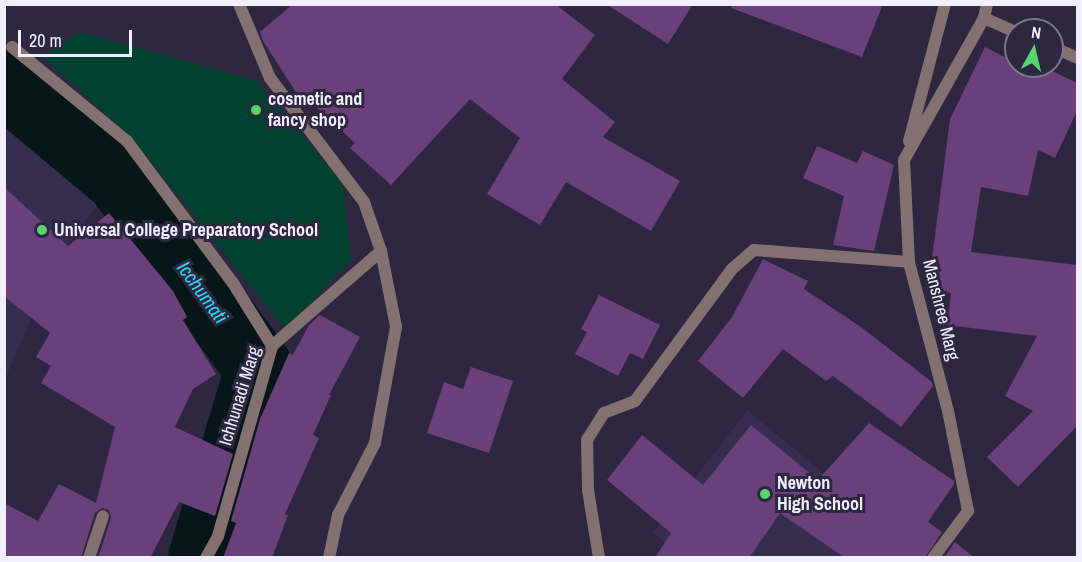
<!DOCTYPE html>
<style>
body{margin:0}
#map{position:relative;width:1082px;height:562px;overflow:hidden;background:#2d2741;font-family:"Archivo Narrow",sans-serif}
div>[style]{position:absolute}
[style*='--x']{left:calc(var(--x)*1px);top:calc(var(--y)*1px);width:calc(var(--w)*1px);rotate:calc(var(--a)*1deg)}
.built>*{inset:0;background:#362e4e}
.green>*{inset:0;background:#00422d}
.river>*{height:69px;margin:-34.5px;padding:0 34.5px;transform-origin:34.5px;border-radius:34.5px;background:#071619}
.building>*{inset:0;background:#6a3f7a}
.minor>*{height:12px;margin:-6px;padding:0 6px;transform-origin:6px;border-radius:6px;background:#82716f}
.tertiary>*{height:12px;margin:-6px;padding:0 6px;transform-origin:6px;border-radius:6px;background:#82716f}
.dots>*{width:16px;height:16px;translate:-50% -50%;box-sizing:border-box;border:3px solid #2d2741;border-radius:50%}
span{translate:-50% -50%;white-space:nowrap;text-align:center;line-height:1.15;-webkit-text-stroke:6px #2d2741;paint-order:stroke}
.poi-label{font-size:18px;color:#f1effd;font-weight:700}
.left{translate:0 -50%;text-align:left}
.street-label{font-size:18px;color:#f1effd}
.water-label{font-size:20px;color:#29d9f4;font-style:italic}
.frame{position:absolute;inset:0;border:6px solid #f1effd;pointer-events:none}
.north{position:absolute;left:1004px;top:18px;width:60px;height:60px;box-sizing:border-box;background:#2d2741;border:2px solid #7b778c;border-radius:50%;rotate:8deg;font-size:16px;font-weight:700;line-height:24px;text-align:center;color:#f1effd}
.north::after{content:'';display:block;margin:auto;width:21px;height:27px;background:#57d670;clip-path:polygon(50% 0,100% 100%,50% 72%,0 100%)}
.scale{position:absolute;left:18px;top:30px;width:114px;height:27px;box-sizing:border-box;border:3px solid #f1effd;border-top:0;padding-left:8px;font-size:18px;line-height:21px;white-space:nowrap;color:#f1effd;-webkit-text-stroke:4px #2d2741;paint-order:stroke}
</style>
<div id="map">
<div class="built">
<i style="clip-path:polygon(5px 111px,69px 162px,101px 200px,57px 259px,5px 379px)"></i>
<i style="clip-path:polygon(747px 410px,923px 555px,922px 558px,683px 557px,653px 533px)"></i>
</div>
<div class="green">
<i style="clip-path:polygon(80px 32px,257px 81px,343px 184px,351px 260px,285px 329px,132px 138px,43px 57px)"></i>
</div>
<div class="river">
<i style="--x:4;--y:82;--w:151;--a:39.9"></i>
<i style="--x:120;--y:179;--w:235;--a:53.8"></i>
<i style="--x:259;--y:369;--w:197;--a:106.8"></i>
</div>
<div class="building">
<i style="clip-path:polygon(293px 4px,555px 4px,595px 35px,562px 79px,615px 122px,603px 137px,680px 181px,651px 231px,566px 182px,540px 225px,487px 194px,520px 138px,470px 99px,391px 185px,350px 148px,355px 143px,305px 97px,301px 100px,263px 41px,260px 32px)"></i>
<i style="clip-path:polygon(606px 4px,693px 4px,668px 44px)"></i>
<i style="clip-path:polygon(732px 4px,883px 4px,862px 57px,731px 8px)"></i>
<i style="clip-path:polygon(985px 47px,1016px 63px,1016px 66px,1023px 66px,1039px 74px,1042px 66px,1077px 83px,1077px 111px,1055px 158px,1038px 150px,1028px 196px,981px 187px,971px 252px,1077px 265px,1077px 426px,1018px 487px,987px 457px,1033px 411px,1005px 396px,1037px 336px,947px 325px,951px 293px,928px 290px,950px 119px)"></i>
<i style="clip-path:polygon(817px 146px,857px 163px,863px 151px,894px 165px,874px 251px,833px 245px,844px 196px,803px 178px)"></i>
<i style="clip-path:polygon(4px 187px,68px 246px,109px 213px,173px 291px,187px 317px,183px 320px,216px 374px,193px 389px,175px 427px,233px 454px,215px 516px,179px 502px,150px 558px,98px 558px,111px 518px,109px 510px,102px 508px,95px 513px,81px 558px,4px 558px,4px 503px,38px 521px,59px 484px,96px 503px,115px 427px,41px 383px,51px 366px,36px 357px,50px 333px,4px 296px)"></i>
<i style="clip-path:polygon(763px 259px,808px 281px,804px 289px,861px 327px,932px 382px,933px 386px,901px 427px,833px 376px,826px 381px,783px 349px,743px 398px,698px 361px,732px 317px)"></i>
<i style="clip-path:polygon(599px 295px,660px 325px,643px 359px,630px 353px,618px 376px,575px 354px,587px 332px,581px 329px)"></i>
<i style="clip-path:polygon(320px 315px,360px 337px,329px 395px,331px 395px,313px 435px,319px 438px,285px 514px,288px 515px,272px 558px,223px 558px,236px 523px,231px 521px,260px 419px,289px 353px,293px 355px,309px 325px)"></i>
<i style="clip-path:polygon(471px 367px,513px 381px,489px 453px,427px 433px,444px 382px,463px 389px)"></i>
<i style="clip-path:polygon(869px 423px,954px 481px,954px 484px,928px 522px,942px 532px,925px 558px,845px 558px,780px 513px,749px 558px,655px 558px,671px 533px,607px 480px,642px 435px,703px 485px,751px 425px,818px 480px)"></i>
<i style="clip-path:polygon(955px 542px,975px 558px,944px 558px)"></i>
</div>
<div class="minor">
<i style="--x:984;--y:18;--w:35;--a:24"></i>
<i style="--x:12;--y:47;--w:149;--a:39.3"></i>
<i style="--x:127;--y:141;--w:177;--a:53.3"></i>
<i style="--x:233;--y:283;--w:74;--a:58.2"></i>
<i style="--x:1052;--y:47;--w:28;--a:23"></i>
<i style="--x:909;--y:141;--w:142;--a:-75.3"></i>
<i style="--x:89;--y:558;--w:44;--a:-71.6"></i>
<i style="--x:206;--y:558;--w:25;--a:-61"></i>
<i style="--x:218;--y:536;--w:198;--a:-74.1"></i>
<i style="--x:272;--y:346;--w:145;--a:-41.1"></i>
<i style="--x:599;--y:558;--w:69;--a:-99.2"></i>
<i style="--x:588;--y:490;--w:50;--a:-91.1"></i>
<i style="--x:587;--y:440;--w:32;--a:-58"></i>
<i style="--x:604;--y:413;--w:33;--a:-21"></i>
<i style="--x:635;--y:401;--w:164;--a:-53.7"></i>
<i style="--x:732;--y:269;--w:29;--a:-41"></i>
<i style="--x:754;--y:250;--w:155;--a:4.4"></i>
<i style="--x:933;--y:558;--w:59;--a:-53.3"></i>
<i style="--x:968;--y:511;--w:102;--a:-101.3"></i>
<i style="--x:948;--y:411;--w:154;--a:-104.7"></i>
<i style="--x:909;--y:262;--w:102;--a:-92.8"></i>
<i style="--x:904;--y:160;--w:163;--a:-60.6"></i>
<i style="--x:984;--y:18;--w:14;--a:-78"></i>
</div>
<div class="tertiary">
<i style="--x:239;--y:4;--w:80;--a:67.3"></i>
<i style="--x:270;--y:78;--w:156;--a:52.8"></i>
<i style="--x:364;--y:202;--w:52;--a:70.9"></i>
<i style="--x:381;--y:251;--w:77;--a:78.8"></i>
<i style="--x:396;--y:327;--w:118;--a:100.3"></i>
<i style="--x:375;--y:443;--w:81;--a:117.2"></i>
<i style="--x:338;--y:515;--w:44;--a:101.8"></i>
</div>
<div class="dots">
<i style="left:256px;top:110px;background:#57d670"></i>
<i style="left:42px;top:230px;background:#57d670"></i>
<i style="left:765px;top:494px;background:#57d670"></i>
</div>
<div class="poi-label">
<span class="left" style="left:268px;top:110px">cosmetic and<br>fancy shop</span>
<span class="left" style="left:54px;top:230px">Universal College Preparatory School</span>
<span class="left" style="left:777px;top:494px">Newton<br>High School</span>
</div>
<div class="street-label">
<span style="left:941px;top:310px;rotate:76deg">Manshree Marg</span>
<span style="left:240px;top:396px;rotate:-73deg">Ichhunadi Marg</span>
</div>
<div class="water-label">
<span style="left:203px;top:292px;rotate:54deg">Icchumati</span>
</div>
<div class="frame"></div>
<div class="north">N</div>
<div class="scale">20 m</div>
</div>
